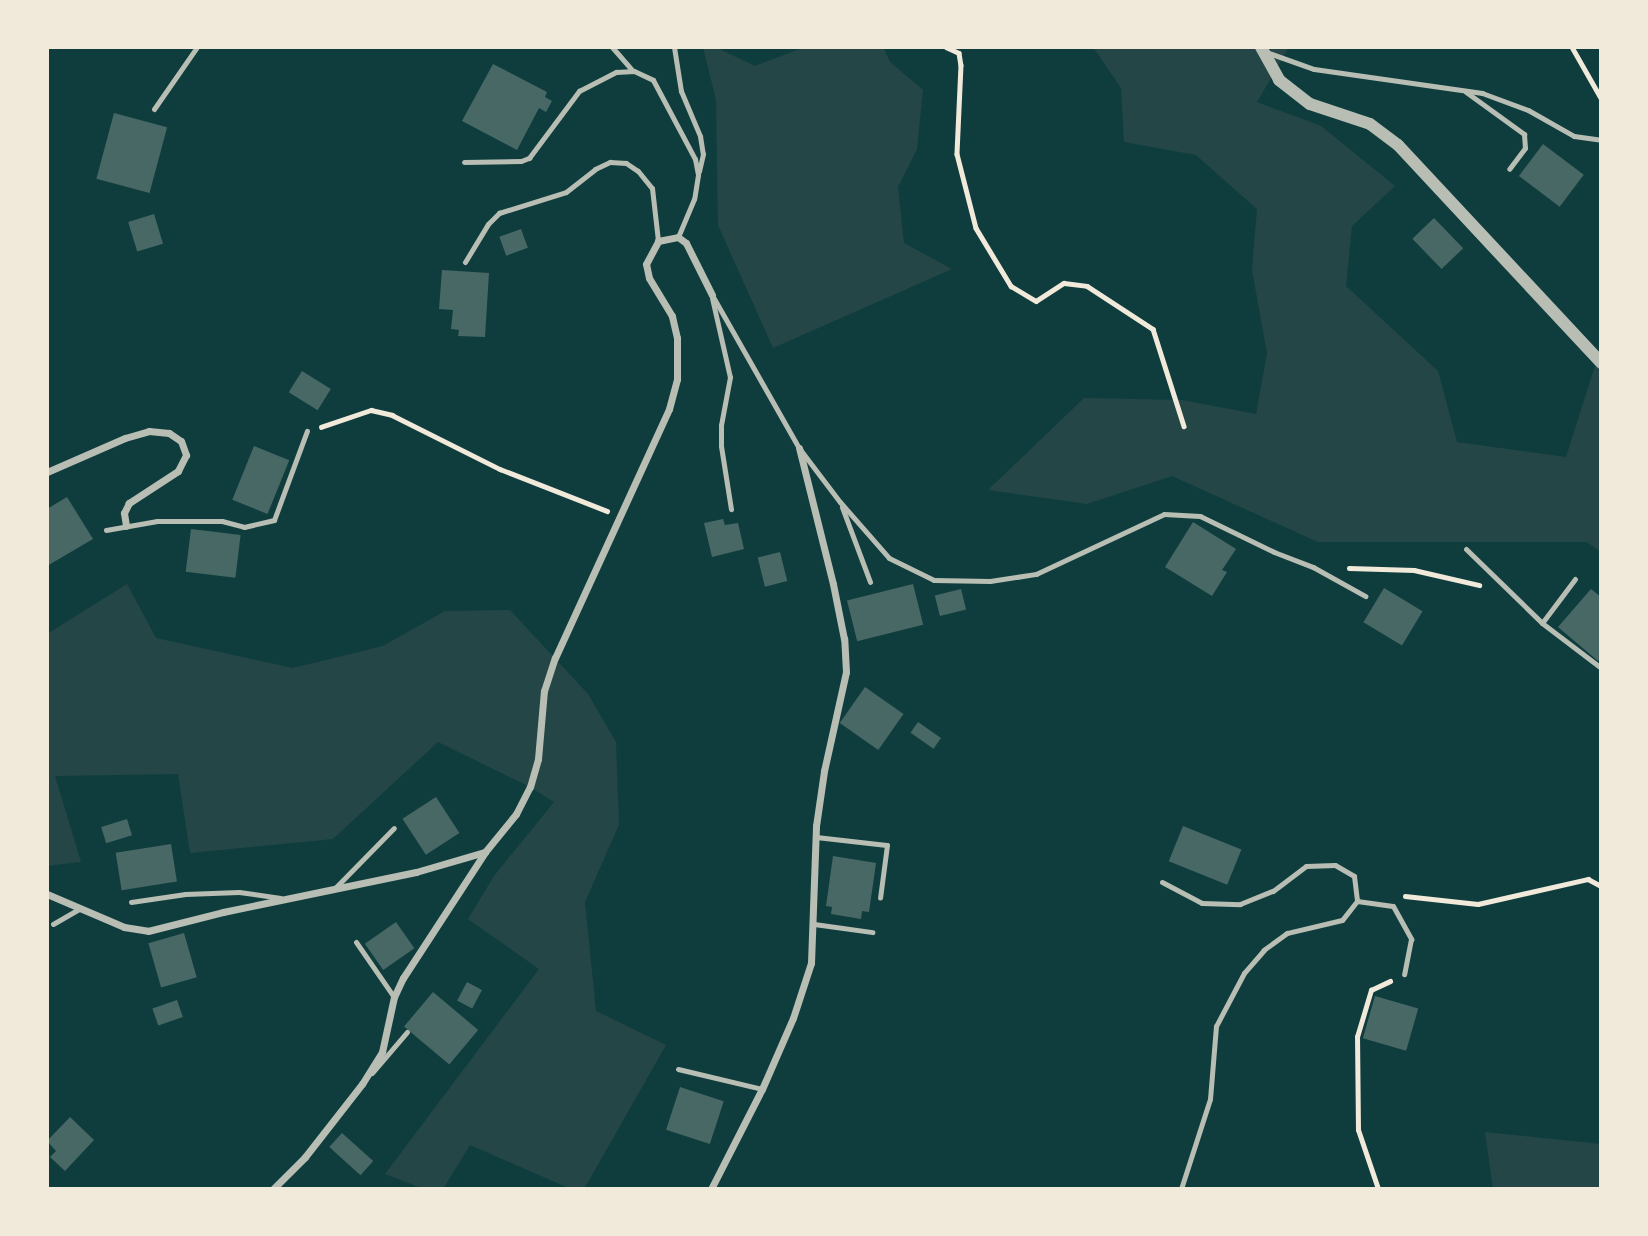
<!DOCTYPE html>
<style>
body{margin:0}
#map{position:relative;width:1648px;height:1236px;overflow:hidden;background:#0f3d3e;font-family:"Varela Round",sans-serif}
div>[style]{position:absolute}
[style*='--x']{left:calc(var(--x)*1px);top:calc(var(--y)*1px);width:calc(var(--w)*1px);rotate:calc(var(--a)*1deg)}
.green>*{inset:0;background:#244646}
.building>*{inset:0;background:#486865;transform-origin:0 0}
.path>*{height:4.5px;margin:-2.25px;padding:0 2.25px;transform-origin:2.25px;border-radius:2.25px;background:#f1e9da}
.service>*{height:5px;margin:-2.5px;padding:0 2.5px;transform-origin:2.5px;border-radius:2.5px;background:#b8beb3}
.minor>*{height:7px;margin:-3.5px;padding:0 3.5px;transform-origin:3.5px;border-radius:3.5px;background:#b8beb3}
.tertiary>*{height:12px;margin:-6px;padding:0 6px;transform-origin:6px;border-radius:6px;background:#b8beb3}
span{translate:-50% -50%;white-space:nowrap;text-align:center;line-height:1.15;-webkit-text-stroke:7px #f1e9da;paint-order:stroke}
.frame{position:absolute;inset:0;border:49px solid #f1e9da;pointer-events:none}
</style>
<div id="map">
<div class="green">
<i style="clip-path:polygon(703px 47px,715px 47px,755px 66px,805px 47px,883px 47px,890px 62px,923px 90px,917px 149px,898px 187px,904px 243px,952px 269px,773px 348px,718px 225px,716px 100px)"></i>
<i style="clip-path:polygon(1093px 47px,1289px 47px,1257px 102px,1321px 126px,1395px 186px,1352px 226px,1346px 286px,1438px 371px,1457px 442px,1566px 457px,1601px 347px,1601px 552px,1587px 542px,1318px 542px,1172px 476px,1087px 504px,988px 490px,1084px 398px,1182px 400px,1256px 414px,1267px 353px,1252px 270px,1257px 209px,1196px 155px,1124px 142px,1121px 88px)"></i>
<i style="clip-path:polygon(127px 584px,156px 638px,293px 668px,383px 646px,445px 611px,510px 610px,588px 694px,616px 742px,619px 825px,585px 902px,596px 1011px,666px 1045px,584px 1189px,571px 1189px,470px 1145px,443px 1189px,424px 1189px,385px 1174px,539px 969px,468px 919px,494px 876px,554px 802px,530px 787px,438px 742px,333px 839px,190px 853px,178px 774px,55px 776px,81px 862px,47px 866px,47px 634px)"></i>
<i style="clip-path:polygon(1485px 1132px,1601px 1144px,1601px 1189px,1493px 1189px)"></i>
</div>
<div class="building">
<i style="clip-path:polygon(493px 64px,547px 92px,545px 97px,552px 101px,546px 112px,539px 108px,517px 150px,462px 121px)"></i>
<i style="left:114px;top:113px;width:55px;height:68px;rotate:15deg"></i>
<i style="left:1543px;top:144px;width:51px;height:40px;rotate:37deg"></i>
<i style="left:154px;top:214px;width:31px;height:27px;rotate:73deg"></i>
<i style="left:1434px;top:218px;width:42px;height:30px;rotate:46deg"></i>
<i style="left:521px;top:229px;width:20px;height:23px;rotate:70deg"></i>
<i style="clip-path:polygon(442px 270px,489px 273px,485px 337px,458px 336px,459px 330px,451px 329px,453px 310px,439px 309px)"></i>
<i style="left:302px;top:371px;width:34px;height:25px;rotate:32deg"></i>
<i style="left:254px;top:446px;width:38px;height:58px;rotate:22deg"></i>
<i style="clip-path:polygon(67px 497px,93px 539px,47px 566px,47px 509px)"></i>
<i style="clip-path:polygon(723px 519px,725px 525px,738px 523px,744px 549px,712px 557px,704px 523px)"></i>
<i style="clip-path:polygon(1193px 522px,1236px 549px,1222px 570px,1227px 572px,1212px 596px,1165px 567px)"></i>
<i style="left:191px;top:529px;width:50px;height:43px;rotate:7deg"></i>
<i style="left:780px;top:552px;width:30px;height:23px;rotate:76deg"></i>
<i style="left:913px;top:584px;width:42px;height:68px;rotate:76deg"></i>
<i style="left:1384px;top:588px;width:45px;height:40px;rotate:31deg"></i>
<i style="left:961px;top:589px;width:21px;height:27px;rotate:76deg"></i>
<i style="clip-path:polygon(1591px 589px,1601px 597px,1601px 657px,1598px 661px,1558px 627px)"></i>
<i style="left:865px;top:687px;width:47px;height:44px;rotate:35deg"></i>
<i style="left:918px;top:722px;width:28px;height:13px;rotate:35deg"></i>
<i style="left:436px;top:797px;width:43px;height:40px;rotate:57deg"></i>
<i style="left:127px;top:819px;width:17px;height:27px;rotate:73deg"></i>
<i style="left:1183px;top:826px;width:63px;height:38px;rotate:22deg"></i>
<i style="left:171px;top:844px;width:38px;height:56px;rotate:81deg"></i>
<i style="clip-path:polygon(833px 856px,876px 863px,869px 912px,862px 911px,861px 919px,831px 914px,832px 907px,826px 906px)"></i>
<i style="left:396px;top:922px;width:32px;height:38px;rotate:55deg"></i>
<i style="left:184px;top:933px;width:46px;height:37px;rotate:74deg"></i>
<i style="left:467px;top:982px;width:17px;height:21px;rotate:28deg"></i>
<i style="left:433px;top:992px;width:59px;height:45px;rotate:40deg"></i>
<i style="left:1375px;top:996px;width:45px;height:44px;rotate:16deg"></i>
<i style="left:177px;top:1000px;width:18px;height:26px;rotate:71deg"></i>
<i style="left:680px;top:1087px;width:46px;height:45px;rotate:18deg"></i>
<i style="clip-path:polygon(70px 1117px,94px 1140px,65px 1171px,50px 1157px,56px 1151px,47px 1141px)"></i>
<i style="left:342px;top:1133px;width:42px;height:19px;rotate:42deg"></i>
</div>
<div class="path">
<i style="--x:946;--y:47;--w:14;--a:25"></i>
<i style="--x:959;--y:53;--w:12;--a:81"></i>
<i style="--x:961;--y:65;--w:89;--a:92.6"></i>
<i style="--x:957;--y:154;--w:76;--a:75.6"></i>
<i style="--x:976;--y:228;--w:68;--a:58.9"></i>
<i style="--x:1011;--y:286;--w:29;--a:31"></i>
<i style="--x:1036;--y:301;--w:33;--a:-33"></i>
<i style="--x:1064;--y:283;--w:23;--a:7"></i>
<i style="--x:1087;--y:286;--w:79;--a:33.1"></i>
<i style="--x:1153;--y:329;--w:102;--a:72.3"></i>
<i style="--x:1572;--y:47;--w:59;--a:60.4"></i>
<i style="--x:321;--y:427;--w:53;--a:-18.8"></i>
<i style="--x:371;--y:410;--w:22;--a:13"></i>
<i style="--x:392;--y:415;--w:121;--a:26.6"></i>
<i style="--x:500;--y:469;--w:115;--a:21.4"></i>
<i style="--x:1349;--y:568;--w:65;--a:1.8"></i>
<i style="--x:1414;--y:570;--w:67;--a:13"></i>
<i style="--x:1405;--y:896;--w:73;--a:6.3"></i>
<i style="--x:1478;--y:904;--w:113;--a:-12.8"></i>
<i style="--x:1588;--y:879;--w:15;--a:28"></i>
<i style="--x:1378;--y:1189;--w:62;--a:-108.7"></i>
<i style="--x:1358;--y:1130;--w:93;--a:-90.6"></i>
<i style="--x:1357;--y:1037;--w:49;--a:-73.4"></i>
<i style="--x:1371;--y:990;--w:21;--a:-25"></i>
</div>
<div class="service">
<i style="--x:612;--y:47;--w:32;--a:49"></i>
<i style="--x:674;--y:47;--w:45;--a:81"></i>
<i style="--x:681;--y:91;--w:49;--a:67.1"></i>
<i style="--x:700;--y:136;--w:18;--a:81"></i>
<i style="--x:703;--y:154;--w:18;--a:103"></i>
<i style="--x:1266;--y:52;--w:51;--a:19.5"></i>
<i style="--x:1314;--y:69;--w:170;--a:8.1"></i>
<i style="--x:1482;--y:93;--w:49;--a:20.3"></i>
<i style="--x:1528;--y:110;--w:53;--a:29.5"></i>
<i style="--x:1574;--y:136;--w:27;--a:8"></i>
<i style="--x:1466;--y:92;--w:72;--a:35.9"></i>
<i style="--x:1524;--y:134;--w:14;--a:86"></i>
<i style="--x:1525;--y:148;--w:26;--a:127"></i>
<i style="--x:154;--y:109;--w:75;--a:-55.3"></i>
<i style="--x:464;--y:162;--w:57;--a:-1"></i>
<i style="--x:521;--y:161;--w:9;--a:-21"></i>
<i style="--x:529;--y:158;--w:84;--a:-53.3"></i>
<i style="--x:579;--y:91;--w:42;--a:-27.2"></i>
<i style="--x:616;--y:72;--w:18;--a:-3"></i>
<i style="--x:634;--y:71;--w:21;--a:25"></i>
<i style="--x:653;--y:80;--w:89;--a:62"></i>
<i style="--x:695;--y:159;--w:16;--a:79"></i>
<i style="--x:698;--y:175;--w:24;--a:99"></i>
<i style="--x:694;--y:199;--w:41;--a:112.8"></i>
<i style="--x:465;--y:262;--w:44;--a:-58.8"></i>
<i style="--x:488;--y:224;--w:16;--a:-45"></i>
<i style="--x:499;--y:213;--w:70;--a:-17.4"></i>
<i style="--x:566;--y:192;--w:37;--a:-38"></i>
<i style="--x:595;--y:169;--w:17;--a:-25"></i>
<i style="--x:610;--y:162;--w:16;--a:4"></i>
<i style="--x:626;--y:163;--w:14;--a:34"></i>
<i style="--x:638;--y:171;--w:22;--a:51"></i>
<i style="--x:652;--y:188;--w:53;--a:83.5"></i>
<i style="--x:712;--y:295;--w:176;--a:60.4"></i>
<i style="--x:799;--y:448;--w:68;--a:52.8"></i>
<i style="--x:840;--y:502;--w:74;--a:48.8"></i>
<i style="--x:889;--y:558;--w:50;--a:26.1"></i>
<i style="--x:934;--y:580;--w:56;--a:1"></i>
<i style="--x:990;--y:581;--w:47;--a:-8.7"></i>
<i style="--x:1036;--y:574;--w:141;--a:-25.1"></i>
<i style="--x:1164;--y:514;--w:36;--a:3"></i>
<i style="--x:1200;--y:516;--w:82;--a:25.9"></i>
<i style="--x:1274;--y:552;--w:42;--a:21"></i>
<i style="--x:1313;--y:567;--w:60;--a:29.1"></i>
<i style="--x:712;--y:298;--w:81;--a:77.2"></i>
<i style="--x:730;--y:377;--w:49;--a:100.6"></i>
<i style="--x:721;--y:425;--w:21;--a:90"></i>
<i style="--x:721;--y:446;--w:64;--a:81"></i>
<i style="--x:842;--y:507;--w:80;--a:69.5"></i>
<i style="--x:106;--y:530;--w:52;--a:-10"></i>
<i style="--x:157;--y:521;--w:65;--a:0"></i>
<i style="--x:222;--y:521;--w:23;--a:15"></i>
<i style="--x:244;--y:527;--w:31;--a:-13"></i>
<i style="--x:274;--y:520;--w:95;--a:-69.7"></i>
<i style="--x:1466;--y:549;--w:106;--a:44.2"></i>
<i style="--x:1542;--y:623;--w:74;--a:37.3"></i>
<i style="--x:1542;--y:623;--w:55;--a:-53.1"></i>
<i style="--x:816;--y:837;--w:71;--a:6.4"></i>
<i style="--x:887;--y:845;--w:53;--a:97.5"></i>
<i style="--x:1162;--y:882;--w:45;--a:27.7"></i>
<i style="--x:1202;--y:903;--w:38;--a:2"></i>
<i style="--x:1240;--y:904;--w:35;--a:-22"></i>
<i style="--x:1273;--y:891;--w:41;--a:-37.1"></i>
<i style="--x:1306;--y:866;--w:29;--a:-2"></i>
<i style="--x:1335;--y:865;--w:22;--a:30"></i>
<i style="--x:1354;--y:876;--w:25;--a:83"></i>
<i style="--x:1357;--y:901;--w:24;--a:128"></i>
<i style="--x:1342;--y:920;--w:57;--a:166.7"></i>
<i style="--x:1287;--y:933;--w:29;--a:144"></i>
<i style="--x:1264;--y:950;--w:30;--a:131"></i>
<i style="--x:1244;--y:973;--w:60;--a:117.8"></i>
<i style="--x:1216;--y:1026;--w:73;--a:94.7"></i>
<i style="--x:1210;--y:1099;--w:95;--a:107.9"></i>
<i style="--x:335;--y:888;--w:84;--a:-45.5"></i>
<i style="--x:1357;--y:901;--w:36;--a:8"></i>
<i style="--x:1393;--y:906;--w:38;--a:61"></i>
<i style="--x:1411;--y:939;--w:36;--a:101"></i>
<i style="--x:131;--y:902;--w:55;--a:-8.4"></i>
<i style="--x:185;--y:894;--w:54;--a:-2.1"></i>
<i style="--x:239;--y:892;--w:42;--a:8.1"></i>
<i style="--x:53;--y:924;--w:32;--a:-30"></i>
<i style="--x:814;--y:924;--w:59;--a:7.9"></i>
<i style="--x:356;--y:942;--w:67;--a:55.4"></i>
<i style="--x:678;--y:1069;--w:86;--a:13.4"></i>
<i style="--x:372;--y:1073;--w:54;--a:-49.5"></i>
</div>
<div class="minor">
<i style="--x:47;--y:472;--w:85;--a:-23.6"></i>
<i style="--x:125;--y:438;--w:25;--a:-16"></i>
<i style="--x:149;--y:431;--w:20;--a:6"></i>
<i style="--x:169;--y:433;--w:14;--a:34"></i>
<i style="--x:181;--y:441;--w:15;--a:70"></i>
<i style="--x:186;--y:455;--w:18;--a:117"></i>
<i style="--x:178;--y:471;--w:59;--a:146.9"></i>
<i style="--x:129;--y:503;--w:11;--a:117"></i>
<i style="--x:124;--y:513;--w:13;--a:81"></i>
<i style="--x:47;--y:894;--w:84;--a:23.2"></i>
<i style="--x:124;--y:927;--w:24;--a:9"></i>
<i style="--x:148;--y:931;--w:77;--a:-14.2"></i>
<i style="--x:223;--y:912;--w:197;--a:-11.7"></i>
<i style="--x:416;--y:872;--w:72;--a:-16.2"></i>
<i style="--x:273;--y:1189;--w:45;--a:-45"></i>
<i style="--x:305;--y:1157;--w:93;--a:-52"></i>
<i style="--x:362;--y:1084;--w:38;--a:-58"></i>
<i style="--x:382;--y:1052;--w:56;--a:-77.7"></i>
<i style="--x:394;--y:997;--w:21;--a:-65"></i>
<i style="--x:403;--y:978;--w:150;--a:-56.9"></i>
<i style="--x:485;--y:852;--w:49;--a:-50.8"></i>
<i style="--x:516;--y:814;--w:30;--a:-63"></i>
<i style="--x:530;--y:787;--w:29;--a:-74"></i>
<i style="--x:538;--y:759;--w:68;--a:-85"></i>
<i style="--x:544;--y:691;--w:35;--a:-72"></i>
<i style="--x:555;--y:658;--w:274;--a:-65.4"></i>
<i style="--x:669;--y:409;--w:31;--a:-75"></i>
<i style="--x:677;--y:379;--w:41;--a:-90"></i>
<i style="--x:677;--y:338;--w:23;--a:-103"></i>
<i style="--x:672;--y:316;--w:44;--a:-121.2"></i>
<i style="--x:649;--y:278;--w:14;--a:-102"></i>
<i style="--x:646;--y:264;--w:26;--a:-62"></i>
<i style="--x:658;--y:241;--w:20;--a:-11"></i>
<i style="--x:678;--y:237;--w:10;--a:37"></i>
<i style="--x:686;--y:243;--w:58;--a:63.4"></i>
<i style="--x:711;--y:1189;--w:112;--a:-63"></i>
<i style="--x:762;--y:1089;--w:77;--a:-66.4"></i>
<i style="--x:793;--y:1018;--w:58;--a:-71.9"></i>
<i style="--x:811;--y:963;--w:137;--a:-87.9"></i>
<i style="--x:816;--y:826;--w:56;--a:-81.7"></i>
<i style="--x:824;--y:771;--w:101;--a:-77.5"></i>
<i style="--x:846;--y:672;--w:33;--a:-93"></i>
<i style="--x:844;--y:639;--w:56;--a:-101.3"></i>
<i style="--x:833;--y:584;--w:140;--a:-104"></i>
</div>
<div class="tertiary">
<i style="--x:1261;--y:47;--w:38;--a:61"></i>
<i style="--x:1279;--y:80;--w:39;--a:38"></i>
<i style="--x:1310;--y:104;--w:63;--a:18.4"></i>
<i style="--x:1370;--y:124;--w:35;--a:37"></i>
<i style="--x:1398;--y:145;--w:298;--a:47"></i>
</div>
<div class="frame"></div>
</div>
